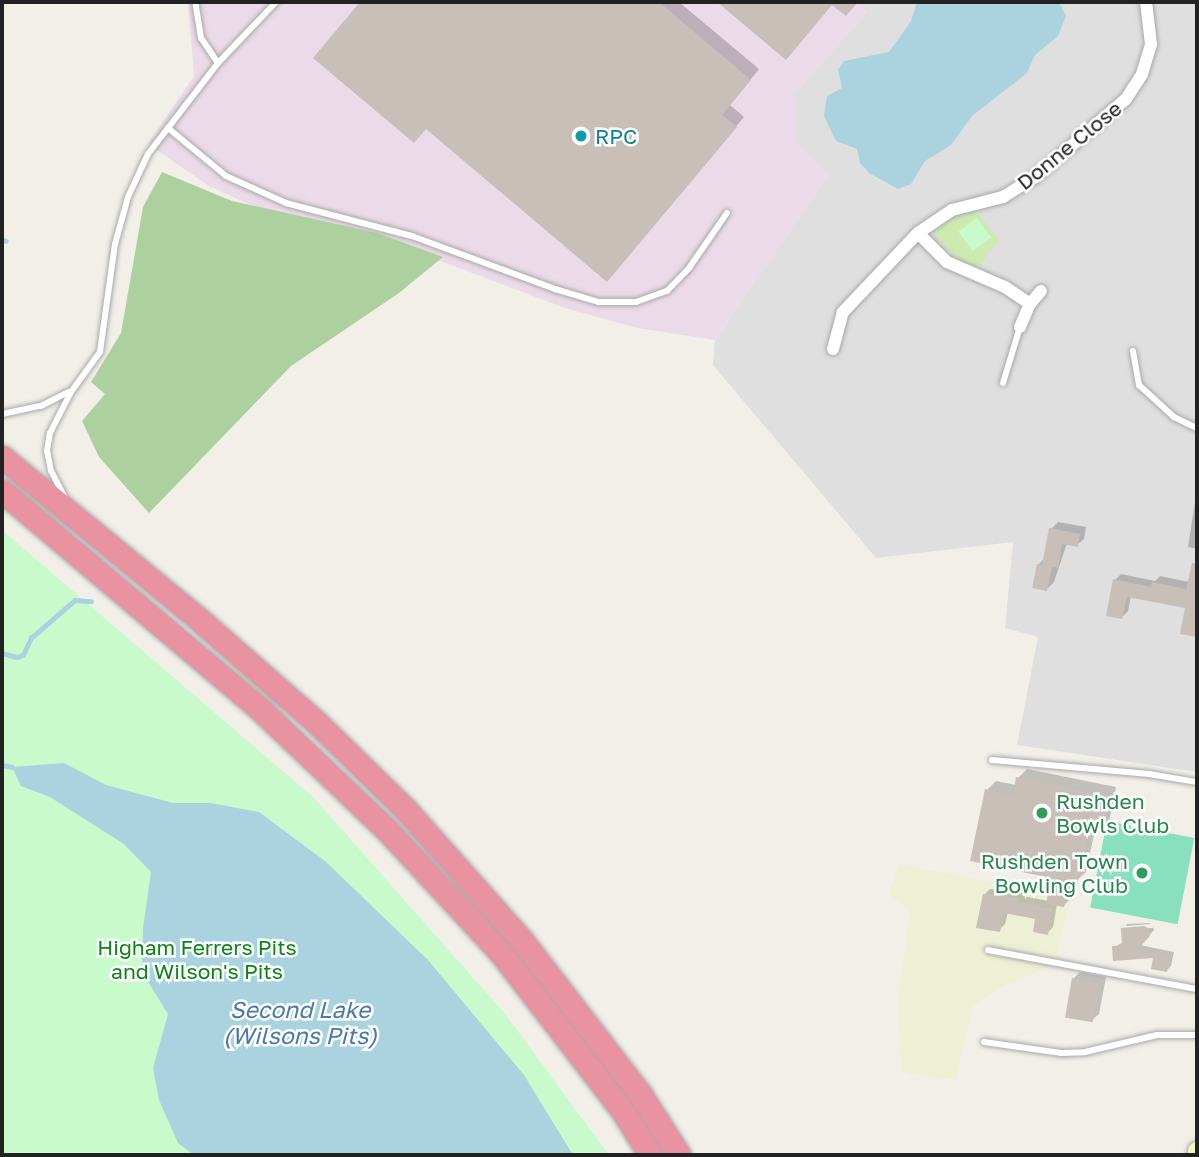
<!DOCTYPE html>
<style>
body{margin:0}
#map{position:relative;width:1199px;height:1157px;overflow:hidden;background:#f2efe9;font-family:"Golos Text",sans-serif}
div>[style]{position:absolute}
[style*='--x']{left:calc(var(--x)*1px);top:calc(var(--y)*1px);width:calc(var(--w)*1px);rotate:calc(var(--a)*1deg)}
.residential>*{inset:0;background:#e0dfdf}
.industrial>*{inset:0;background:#ebdbe8}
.farmland>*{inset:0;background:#eef0d5}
.grass>*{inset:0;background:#cdebb0}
.forest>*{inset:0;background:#add19e}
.park>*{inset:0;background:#c8facc;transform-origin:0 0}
.pitch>*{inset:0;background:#88e0be;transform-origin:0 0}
.water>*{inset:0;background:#aad3df}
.shadow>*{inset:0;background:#0003}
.stream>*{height:4.5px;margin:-2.25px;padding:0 2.25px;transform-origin:2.25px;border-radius:2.25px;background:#aad3df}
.building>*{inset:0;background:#c7bfb8;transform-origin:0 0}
.roads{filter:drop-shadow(0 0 2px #a9a9a9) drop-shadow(0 0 2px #a9a9a9)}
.lane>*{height:6px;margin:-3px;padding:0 3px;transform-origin:3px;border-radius:3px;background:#fff}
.street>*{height:12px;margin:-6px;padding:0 6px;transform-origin:6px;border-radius:6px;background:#fff}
.secondary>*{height:18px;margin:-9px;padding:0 9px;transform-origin:9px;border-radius:9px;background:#f7fabf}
.highway>*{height:23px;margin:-11.5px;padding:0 11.5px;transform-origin:11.5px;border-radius:11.5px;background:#e892a2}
.dots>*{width:19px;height:19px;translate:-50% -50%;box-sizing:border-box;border:4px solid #fff;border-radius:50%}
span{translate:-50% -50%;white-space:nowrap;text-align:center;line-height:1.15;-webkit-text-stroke:5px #fff;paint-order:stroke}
.culture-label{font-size:21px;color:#0d838f}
.left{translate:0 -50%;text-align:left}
.street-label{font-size:21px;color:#222}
.leisure-label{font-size:21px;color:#27864d}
.right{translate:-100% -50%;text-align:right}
.park-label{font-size:21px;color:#0c8416}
.water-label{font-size:23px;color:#4a7aab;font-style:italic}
.frame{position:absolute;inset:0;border:4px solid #222;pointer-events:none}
</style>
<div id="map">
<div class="residential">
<i style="clip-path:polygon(856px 2px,1197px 2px,1197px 772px,1017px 745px,1038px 637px,1005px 628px,1013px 542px,876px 558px,713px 365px,715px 340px,828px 175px,795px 143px,795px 92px,867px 12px)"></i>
</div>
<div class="industrial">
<i style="clip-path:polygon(188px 2px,856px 2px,867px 12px,795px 92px,795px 143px,828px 175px,715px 340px,637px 328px,565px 308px,366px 233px,260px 209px,209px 186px,148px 144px,194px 76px)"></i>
</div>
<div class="farmland">
<i style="clip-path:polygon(898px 864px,1071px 897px,1054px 965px,1003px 986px,973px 1006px,956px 1080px,901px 1072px,898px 996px,910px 911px,889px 895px)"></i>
</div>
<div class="grass">
<i style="clip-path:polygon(968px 211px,979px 214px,998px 240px,977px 269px,956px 257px,933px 232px,951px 216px)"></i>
</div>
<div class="forest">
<i style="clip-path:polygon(162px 172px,232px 201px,377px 233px,443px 257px,399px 293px,291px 366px,149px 513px,99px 457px,82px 421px,105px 394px,91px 382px,121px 333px,143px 207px)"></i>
</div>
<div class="park">
<i style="left:977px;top:218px;width:24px;height:23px;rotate:54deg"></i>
<i style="clip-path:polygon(2px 530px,314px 798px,506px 1015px,609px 1155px,2px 1155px)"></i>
</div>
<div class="pitch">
<i style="left:1107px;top:821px;width:89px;height:88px;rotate:11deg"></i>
</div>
<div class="water">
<i style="clip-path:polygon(917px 2px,1059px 2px,1066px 16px,1058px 36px,1035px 55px,1027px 73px,972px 116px,951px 145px,925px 161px,911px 184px,898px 189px,869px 173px,860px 163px,857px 149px,836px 141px,824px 116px,827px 96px,842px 88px,838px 70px,844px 61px,889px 52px,911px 21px)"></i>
<i style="clip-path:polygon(64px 763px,106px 785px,173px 803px,211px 803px,259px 812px,325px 861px,428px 960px,524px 1075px,573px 1155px,194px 1155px,178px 1143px,159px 1100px,153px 1068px,168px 1014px,142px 972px,143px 928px,151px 872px,124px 844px,50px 797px,21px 786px,12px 767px)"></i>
</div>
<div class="shadow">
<i style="clip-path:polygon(363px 2px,679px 2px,759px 69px,730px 105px,744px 117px,616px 270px,426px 128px,316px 58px)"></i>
<i style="clip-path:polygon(720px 2px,857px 2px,846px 14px,833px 3px,786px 57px)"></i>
<i style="clip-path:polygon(1197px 489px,1197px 549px,1188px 547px)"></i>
<i style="clip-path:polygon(1058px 522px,1086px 527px,1084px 539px,1077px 545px,1067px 543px,1054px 582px,1047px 589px,1038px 565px,1046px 557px,1051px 529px)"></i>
<i style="clip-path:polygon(1197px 571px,1197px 635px,1182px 632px,1187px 607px,1131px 596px,1128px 611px,1122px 617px,1115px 580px,1121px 574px,1155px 581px,1160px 576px,1189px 582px)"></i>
<i style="clip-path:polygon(1027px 769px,1116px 787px,1109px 822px,1100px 831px,1095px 830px,1086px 872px,1076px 881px,1073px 896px,1064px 905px,1057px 904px,1053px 927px,1047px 933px,1037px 918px,1008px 912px,1005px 924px,999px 930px,984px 895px,990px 889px,1024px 893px,1023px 896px,1048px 901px,1053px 876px,987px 790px,996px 781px,1016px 785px,1018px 778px)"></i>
<i style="clip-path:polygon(1149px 923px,1151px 924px,1126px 926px,1127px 924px)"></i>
<i style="clip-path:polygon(1153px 925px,1154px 930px,1140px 945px,1174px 952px,1171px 966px,1167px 970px,1156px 956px,1114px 947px,1124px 942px,1125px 926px,1125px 929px,1153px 928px)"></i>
<i style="clip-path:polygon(1080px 972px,1106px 977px,1099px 1014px,1092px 1020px,1073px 979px)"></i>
</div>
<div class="stream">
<i style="--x:2;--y:239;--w:4;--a:27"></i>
<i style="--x:2;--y:653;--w:16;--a:15"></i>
<i style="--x:17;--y:657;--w:6;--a:-18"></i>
<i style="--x:23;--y:655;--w:19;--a:-65"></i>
<i style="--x:31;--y:638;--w:58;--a:-40.8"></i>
<i style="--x:75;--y:600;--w:16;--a:4"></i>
<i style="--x:2;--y:765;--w:10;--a:11"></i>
</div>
<div class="building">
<i style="clip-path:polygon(360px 2px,659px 2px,751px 80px,722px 115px,737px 127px,607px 282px,426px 129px,414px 143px,313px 58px)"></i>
<i style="clip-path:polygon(717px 2px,858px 2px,846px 16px,832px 5px,786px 60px)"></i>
<i style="clip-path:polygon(1049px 528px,1080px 534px,1078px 547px,1062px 544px,1058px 568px,1052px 567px,1047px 591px,1032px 588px,1037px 564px,1042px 565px)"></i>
<i style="clip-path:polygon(1192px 563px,1197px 563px,1197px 637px,1180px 634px,1185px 608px,1127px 597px,1122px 619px,1106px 616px,1113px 579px,1151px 587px,1152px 582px,1186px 589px)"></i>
<i style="clip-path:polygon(1016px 777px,1108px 796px,1101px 833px,1089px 830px,1077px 883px,1069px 881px,1064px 907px,1046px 904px,1051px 878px,970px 861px,985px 789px,1013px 795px)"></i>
<i style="clip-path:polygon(983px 894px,1019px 898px,1018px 902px,1053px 909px,1048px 935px,1033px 932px,1035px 919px,1004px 913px,1000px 932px,976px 928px)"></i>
<i style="clip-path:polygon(1144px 926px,1150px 929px,1150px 936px,1138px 949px,1171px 956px,1167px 972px,1151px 969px,1153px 958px,1113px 961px,1112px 946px,1122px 946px,1121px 928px)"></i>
<i style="left:1072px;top:978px;width:28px;height:40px;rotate:10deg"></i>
</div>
<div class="roads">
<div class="lane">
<i style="--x:218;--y:63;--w:84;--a:-46.4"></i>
<i style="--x:168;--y:128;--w:75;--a:39.6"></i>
<i style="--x:226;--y:176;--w:66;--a:24.2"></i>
<i style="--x:286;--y:203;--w:130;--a:14.7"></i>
<i style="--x:412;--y:236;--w:153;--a:20.3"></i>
<i style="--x:555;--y:289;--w:46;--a:16.5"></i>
<i style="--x:599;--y:302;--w:37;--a:0"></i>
<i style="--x:636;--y:302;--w:33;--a:-20"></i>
<i style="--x:667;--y:291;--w:32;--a:-46"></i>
<i style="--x:689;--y:268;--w:67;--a:-55.4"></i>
<i style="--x:1133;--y:351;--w:35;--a:80"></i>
<i style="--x:1139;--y:385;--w:47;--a:42.4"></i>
<i style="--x:1174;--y:417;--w:25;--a:26"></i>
<i style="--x:1003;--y:383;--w:59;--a:-73.1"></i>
<i style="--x:2;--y:414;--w:40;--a:-12"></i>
<i style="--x:41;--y:406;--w:31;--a:-27"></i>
<i style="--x:65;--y:498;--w:30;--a:-117"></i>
<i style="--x:51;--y:471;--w:20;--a:-101"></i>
<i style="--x:47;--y:451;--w:18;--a:-81"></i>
<i style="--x:50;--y:433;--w:46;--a:-62.9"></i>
<i style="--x:71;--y:392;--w:49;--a:-54.1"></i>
<i style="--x:100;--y:352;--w:109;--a:-82.1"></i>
<i style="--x:115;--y:244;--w:49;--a:-74.5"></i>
<i style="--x:128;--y:197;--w:47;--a:-65.1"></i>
<i style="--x:148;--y:154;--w:115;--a:-52.4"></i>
<i style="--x:218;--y:63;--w:30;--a:-124"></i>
<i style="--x:201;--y:38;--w:36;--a:-99"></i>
<i style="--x:992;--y:760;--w:158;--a:5.1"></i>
<i style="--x:1149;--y:774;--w:49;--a:9.5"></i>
<i style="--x:988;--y:950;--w:213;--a:10.6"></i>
<i style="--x:984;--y:1042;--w:78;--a:8.1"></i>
<i style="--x:1061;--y:1053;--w:24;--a:-2"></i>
<i style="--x:1085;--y:1052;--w:74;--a:-13.3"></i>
<i style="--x:1157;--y:1035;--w:40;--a:0"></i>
</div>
<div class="street">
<i style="--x:918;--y:233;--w:41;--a:45"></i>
<i style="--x:947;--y:262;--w:63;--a:23.3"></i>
<i style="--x:1005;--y:287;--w:30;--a:34"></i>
<i style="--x:1020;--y:327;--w:25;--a:-67"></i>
<i style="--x:1030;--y:304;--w:17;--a:-50"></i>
<i style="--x:833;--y:349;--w:38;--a:-75"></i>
<i style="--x:843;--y:312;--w:109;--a:-46.5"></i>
<i style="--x:918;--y:233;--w:41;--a:-34.1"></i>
<i style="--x:952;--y:210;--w:53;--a:-14.3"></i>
<i style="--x:1003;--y:197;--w:36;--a:-32"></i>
<i style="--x:1034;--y:178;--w:121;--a:-40.7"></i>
<i style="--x:1126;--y:99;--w:30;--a:-57"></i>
<i style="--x:1142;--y:74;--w:31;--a:-73"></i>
<i style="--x:1151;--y:44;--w:42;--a:-96.8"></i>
</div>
<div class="secondary">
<i style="--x:1197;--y:1155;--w:4;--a:-90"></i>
</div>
<div class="highway">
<i style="--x:2;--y:457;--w:259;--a:39.5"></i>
<i style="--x:202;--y:622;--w:153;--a:41.3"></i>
<i style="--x:317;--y:723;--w:124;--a:44.3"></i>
<i style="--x:406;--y:810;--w:176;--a:48.4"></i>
<i style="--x:523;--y:942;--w:192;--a:52.4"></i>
<i style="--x:640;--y:1094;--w:72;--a:57.4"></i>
<i style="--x:2;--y:491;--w:339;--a:40.2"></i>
<i style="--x:261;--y:710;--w:175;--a:43.6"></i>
<i style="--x:388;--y:831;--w:166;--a:47.2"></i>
<i style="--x:501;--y:953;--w:202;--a:52.4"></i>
<i style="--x:624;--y:1113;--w:49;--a:58.2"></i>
</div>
</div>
<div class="dots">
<i style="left:581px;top:136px;background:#0f9aa8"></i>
<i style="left:1042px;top:813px;background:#2e9e5b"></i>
<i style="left:1142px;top:873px;background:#2e9e5b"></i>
</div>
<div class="culture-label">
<span class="left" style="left:595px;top:136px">RPC</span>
</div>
<div class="street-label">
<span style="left:1069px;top:145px;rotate:-39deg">Donne Close</span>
</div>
<div class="leisure-label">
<span class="left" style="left:1056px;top:813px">Rushden<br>Bowls Club</span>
<span class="right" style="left:1128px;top:873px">Rushden Town<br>Bowling Club</span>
</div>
<div class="park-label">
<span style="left:197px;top:959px">Higham Ferrers Pits<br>and Wilson's Pits</span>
</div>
<div class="water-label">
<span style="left:300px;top:1022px">Second Lake<br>(Wilsons Pits)</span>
</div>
<div class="frame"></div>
</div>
